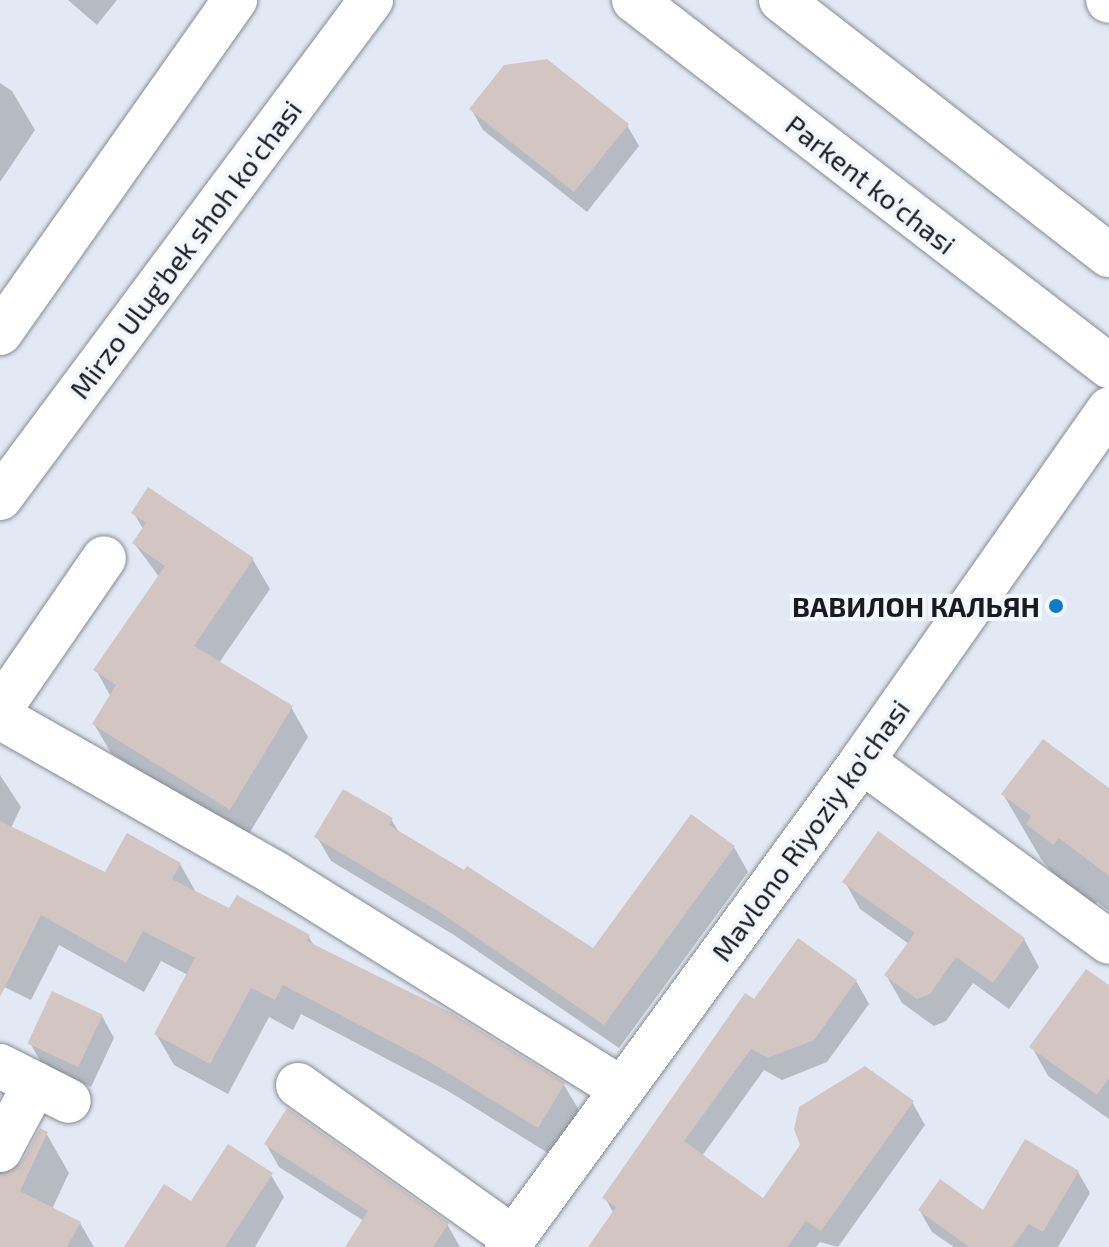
<!DOCTYPE html>
<meta charset="utf-8">
<style>
body{margin:0}
#map{position:relative;width:1109px;height:1247px;overflow:hidden;background:#e3e9f4;font-family:"Exo 2",sans-serif}
div>[style]{position:absolute}
[style*='--x']{left:calc(var(--x)*1px);top:calc(var(--y)*1px);width:calc(var(--w)*1px);rotate:calc(var(--a)*1deg)}
.shadow>*{inset:0;background:#0003}
.building>*{inset:0;background:#d3c5c2;transform-origin:0 0}
.roads{filter:drop-shadow(0 0 2px #868b94) drop-shadow(0 0 2px #868b94)}
.minor>*{height:44px;margin:-22px;padding:0 22px;transform-origin:22px;border-radius:22px;background:#fff}
.major>*{height:44px;margin:-22px;padding:0 22px;transform-origin:22px;border-radius:22px;background:#fff}
.dots>*{width:22px;height:22px;translate:-50% -50%;box-sizing:border-box;border:4px solid #f2f6ff;border-radius:50%}
span{translate:-50% -50%;white-space:nowrap;text-align:center;line-height:1.15;-webkit-text-stroke:8px #f2f6ff;paint-order:stroke}
.street-label{font-size:28px;color:#191b1f}
.poi-label{font-size:28px;color:#191b1f;font-weight:700}
.right{translate:-100% -50%;text-align:right}
</style>
<div id="map">
<div class="shadow">
<i style="clip-path:polygon(68px 0,117px 0,97px 25px)"></i>
<i style="clip-path:polygon(0 83px,12px 91px,35px 130px,0 182px)"></i>
<i style="clip-path:polygon(471px 109px,627px 125px,639px 146px,587px 212px,483px 130px)"></i>
<i style="clip-path:polygon(134px 513px,253px 560px,270px 589px,219px 663px,291px 707px,308px 737px,247px 837px,111px 753px,94px 724px,111px 697px,96px 670px,160px 578px,134px 543px,143px 529px)"></i>
<i style="clip-path:polygon(0 775px,21px 807px,11px 828px,106px 875px,180px 864px,197px 894px,230px 911px,309px 937px,314px 946px,564px 1085px,582px 1115px,556px 1158px,448px 1091px,301px 1014px,293px 1030px,269px 1017px,228px 1094px,174px 1065px,156px 1034px,188px 975px,161px 961px,144px 992px,59px 945px,31px 1000px,0 985px)"></i>
<i style="clip-path:polygon(1109px 791px,1109px 911px,1097px 902px,1092px 909px,1066px 889px,1041px 859px,1003px 794px)"></i>
<i style="clip-path:polygon(391px 819px,400px 834px,594px 950px,734px 847px,748px 872px,619px 1048px,454px 935px,331px 861px,317px 837px)"></i>
<i style="clip-path:polygon(845px 882px,1024px 939px,1039px 967px,1009px 1009px,973px 983px,946px 1021px,934px 1026px,902px 1003px,886px 975px,909px 944px,860px 909px)"></i>
<i style="clip-path:polygon(856px 981px,869px 1004px,827px 1062px,782px 1080px,764px 1070px,702px 1156px,764px 1200px,912px 1102px,925px 1125px,838px 1247px,820px 1242px,816px 1247px,590px 1247px,614px 1214px,605px 1198px,754px 1002px)"></i>
<i style="clip-path:polygon(1109px 987px,1109px 1119px,1048px 1076px,1032px 1047px)"></i>
<i style="clip-path:polygon(102px 1016px,114px 1038px,91px 1087px,42px 1064px,30px 1043px)"></i>
<i style="clip-path:polygon(0 1103px,21px 1140px,5px 1173px,15px 1173px,41px 1130px,46px 1133px,69px 1173px,52px 1209px,80px 1223px,94px 1247px,0 1247px)"></i>
<i style="clip-path:polygon(266px 1144px,447px 1224px,460px 1247px,358px 1247px,364px 1221px,279px 1167px)"></i>
<i style="clip-path:polygon(1078px 1172px,1090px 1193px,1058px 1247px,954px 1247px,932px 1232px,920px 1211px,983px 1213px)"></i>
<i style="clip-path:polygon(271px 1175px,284px 1197px,255px 1247px,126px 1247px,191px 1204px)"></i>
</div>
<div class="building">
<i style="clip-path:polygon(547px 59px,629px 124px,574px 192px,469px 109px,504px 65px)"></i>
<i style="clip-path:polygon(148px 487px,254px 558px,194px 646px,293px 706px,230px 810px,92px 724px,116px 685px,93px 670px,165px 566px,132px 543px,146px 523px,131px 513px)"></i>
<i style="clip-path:polygon(1043px 739px,1109px 788px,1109px 876px,1059px 838px,1053px 845px,1026px 824px,1031px 816px,1001px 794px)"></i>
<i style="clip-path:polygon(343px 789px,393px 818px,389px 825px,464px 870px,467px 866px,593px 948px,691px 814px,735px 846px,604px 1025px,438px 911px,314px 837px)"></i>
<i style="clip-path:polygon(0 821px,105px 872px,127px 833px,181px 863px,172px 879px,229px 908px,237px 895px,310px 935px,307px 941px,452px 1013px,565px 1083px,538px 1128px,428px 1061px,283px 985px,275px 1000px,251px 988px,210px 1064px,154px 1034px,195px 958px,143px 931px,126px 963px,41px 915px,0 997px)"></i>
<i style="clip-path:polygon(878px 831px,1025px 938px,993px 983px,956px 957px,930px 994px,917px 999px,884px 975px,915px 933px,842px 882px)"></i>
<i style="clip-path:polygon(798px 938px,857px 980px,814px 1040px,768px 1058px,751px 1049px,684px 1141px,763px 1198px,800px 1145px,794px 1129px,799px 1107px,865px 1066px,914px 1101px,821px 1231px,806px 1221px,787px 1247px,588px 1247px,616px 1207px,602px 1198px,745px 993px,754px 999px)"></i>
<i style="clip-path:polygon(1086px 969px,1109px 985px,1109px 1078px,1097px 1095px,1029px 1047px)"></i>
<i style="left:52px;top:991px;width:56px;height:58px;rotate:25deg"></i>
<i style="clip-path:polygon(287px 1108px,449px 1223px,433px 1247px,345px 1247px,368px 1211px,264px 1144px)"></i>
<i style="clip-path:polygon(40px 1128px,48px 1132px,20px 1191px,81px 1222px,67px 1247px,0 1247px,0 1175px,22px 1162px)"></i>
<i style="clip-path:polygon(1025px 1139px,1079px 1171px,1043px 1232px,1029px 1224px,1012px 1247px,969px 1247px,918px 1210px,940px 1179px,983px 1210px)"></i>
<i style="clip-path:polygon(228px 1144px,273px 1173px,225px 1247px,124px 1247px,164px 1184px,191px 1201px)"></i>
</div>
<div class="roads">
<div class="minor">
<i style="--x:1108;--y:0;--w:1;--a:45"></i>
<i style="--x:0;--y:709;--w:183;--a:-55.4"></i>
<i style="--x:0;--y:717;--w:314;--a:29.6"></i>
<i style="--x:273;--y:872;--w:411;--a:31.9"></i>
<i style="--x:862;--y:761;--w:306;--a:36.2"></i>
<i style="--x:0;--y:1066;--w:77;--a:26.9"></i>
<i style="--x:298;--y:1085;--w:264;--a:35.4"></i>
<i style="--x:0;--y:1150;--w:75;--a:-62.1"></i>
<i style="--x:507;--y:1247;--w:602;--a:-53.85"></i>
<i style="--x:862;--y:761;--w:430;--a:-54.9"></i>
</div>
<div class="major">
<i style="--x:634;--y:0;--w:600;--a:37.62"></i>
<i style="--x:781;--y:0;--w:415;--a:37.9"></i>
<i style="--x:0;--y:333;--w:408;--a:-54.8"></i>
<i style="--x:0;--y:498;--w:621;--a:-53.31"></i>
</div>
</div>
<div class="dots">
<i style="left:1056px;top:606px;background:#107ac5"></i>
</div>
<div class="street-label">
<span style="left:871px;top:184px;rotate:38deg">Parkent ko'chasi</span>
<span style="left:185px;top:249px;rotate:-53deg">Mirzo Ulug'bek shoh ko'chasi</span>
<span style="left:810px;top:830px;rotate:-54deg">Mavlono Riyoziy ko'chasi</span>
</div>
<div class="poi-label">
<span class="right" style="left:1040px;top:606px">ВАВИЛОН КАЛЬЯН</span>
</div>
</div>
